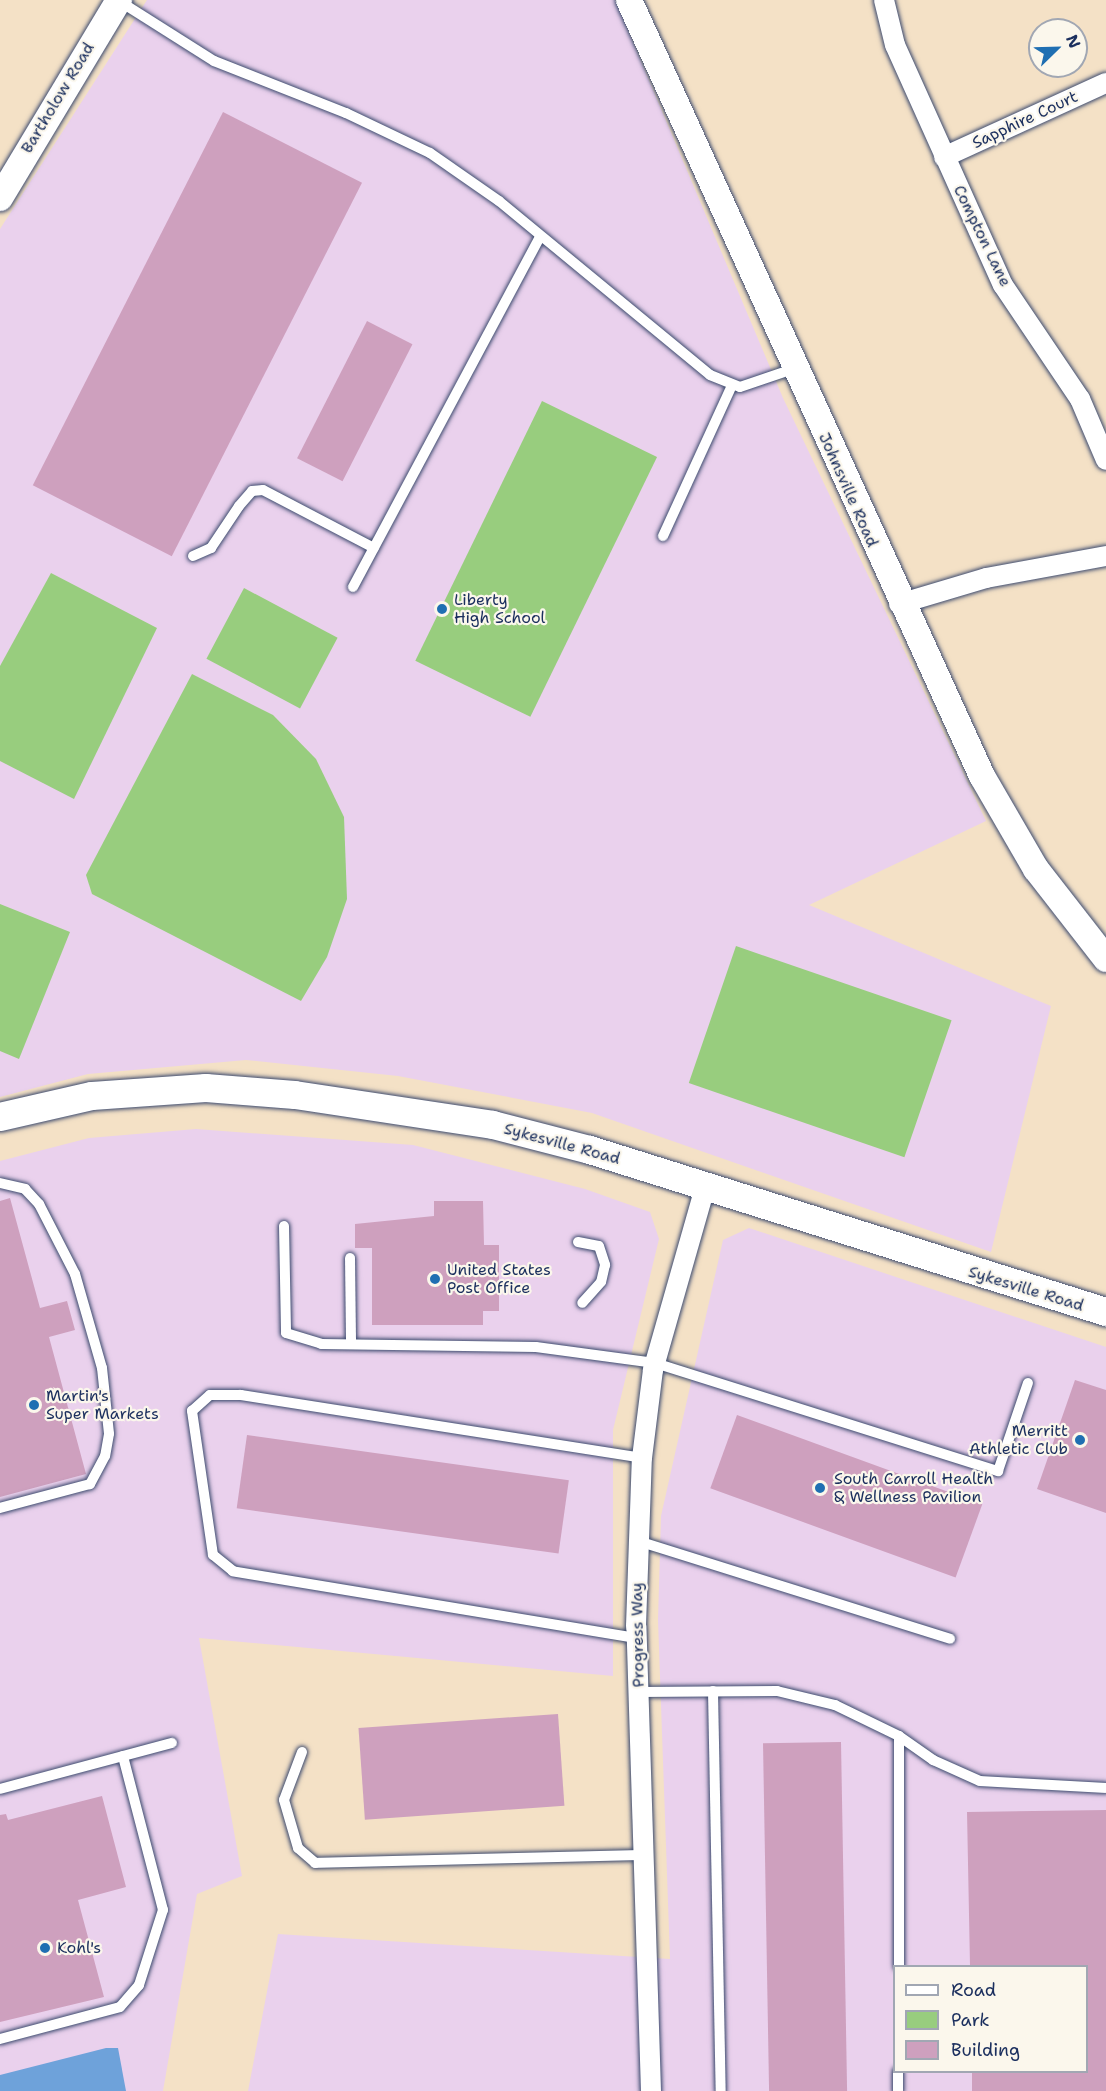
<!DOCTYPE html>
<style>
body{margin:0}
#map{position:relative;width:1106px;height:2091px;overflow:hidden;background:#f4e1c6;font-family:"Shantell Sans",sans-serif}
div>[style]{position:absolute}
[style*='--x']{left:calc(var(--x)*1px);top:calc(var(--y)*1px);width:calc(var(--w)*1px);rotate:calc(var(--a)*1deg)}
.built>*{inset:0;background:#ead1ed}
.green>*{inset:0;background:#98cd7e;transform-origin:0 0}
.water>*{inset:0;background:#6ea2da}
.building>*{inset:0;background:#cea0be;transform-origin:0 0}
.roads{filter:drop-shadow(0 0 2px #3c4a6e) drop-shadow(0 0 2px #3c4a6e)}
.service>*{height:10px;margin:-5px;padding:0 5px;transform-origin:5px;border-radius:5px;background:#fff}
.minor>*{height:20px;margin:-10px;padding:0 10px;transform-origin:10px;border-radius:10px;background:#fff}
.tertiary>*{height:26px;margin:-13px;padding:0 13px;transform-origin:13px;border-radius:13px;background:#fff}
.secondary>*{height:28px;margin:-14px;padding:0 14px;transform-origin:14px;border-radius:14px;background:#fff}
.dots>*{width:16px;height:16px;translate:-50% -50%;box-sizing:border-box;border:3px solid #fbf7ec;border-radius:50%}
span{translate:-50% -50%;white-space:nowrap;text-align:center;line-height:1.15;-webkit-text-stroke:4.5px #fbf7ec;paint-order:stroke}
.street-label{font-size:16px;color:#1b2f5e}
.poi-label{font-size:16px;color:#1b2f5e}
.left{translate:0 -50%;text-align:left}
.right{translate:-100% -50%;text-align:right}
.legend{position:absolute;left:893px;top:1965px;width:195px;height:108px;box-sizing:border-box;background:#fbf7ec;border:2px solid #a1a7b3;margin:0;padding:8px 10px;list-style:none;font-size:18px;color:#1b2f5e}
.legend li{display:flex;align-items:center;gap:12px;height:30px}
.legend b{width:30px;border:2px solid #a1a7b3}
.north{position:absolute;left:1028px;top:18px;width:60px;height:60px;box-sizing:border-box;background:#fbf7ec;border:2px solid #a1a7b3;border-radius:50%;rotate:67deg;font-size:16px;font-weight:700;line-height:24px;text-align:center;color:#1b2f5e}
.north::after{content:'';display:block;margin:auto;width:21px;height:27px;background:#1f6fb2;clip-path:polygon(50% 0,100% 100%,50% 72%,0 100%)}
</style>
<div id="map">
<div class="built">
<i style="clip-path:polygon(147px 0,615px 0,783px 398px,986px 821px,809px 905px,1051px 1006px,991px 1252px,592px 1113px,398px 1076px,246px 1060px,88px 1074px,0 1097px,0 229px)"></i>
<i style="clip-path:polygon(196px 1129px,413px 1145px,585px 1189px,650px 1212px,659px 1239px,613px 1430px,613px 1676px,199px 1638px,242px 1876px,197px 1894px,163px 2091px,0 2091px,0 1161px,89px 1138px)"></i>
<i style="clip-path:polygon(evenodd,749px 1228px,1106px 1347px,1106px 2091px,248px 2091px,278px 1934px,670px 1959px,658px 1620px,661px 1516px,723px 1240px,749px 1228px,894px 1966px,1086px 1966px,1086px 2072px,894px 2072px,894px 1966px)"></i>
</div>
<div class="green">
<i style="left:542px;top:401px;width:128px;height:289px;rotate:26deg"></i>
<i style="clip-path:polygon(51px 573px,157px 628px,74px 799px,0 761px,0 666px)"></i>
<i style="left:244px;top:588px;width:106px;height:80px;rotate:28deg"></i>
<i style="clip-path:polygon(192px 674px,273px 715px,316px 759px,344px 817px,347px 899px,327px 957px,301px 1001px,92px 894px,86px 875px)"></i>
<i style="clip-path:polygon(0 904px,70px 932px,19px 1059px,0 1051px)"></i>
<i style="left:736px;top:946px;width:228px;height:145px;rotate:19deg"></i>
</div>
<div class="water">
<i style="clip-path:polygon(106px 2048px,118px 2048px,126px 2091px,0 2091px,0 2075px)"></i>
</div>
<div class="building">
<i style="left:223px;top:112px;width:156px;height:419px;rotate:27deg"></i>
<i style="left:367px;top:321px;width:51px;height:154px;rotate:27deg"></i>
<i style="clip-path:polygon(10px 1198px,40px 1308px,67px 1301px,75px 1330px,49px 1337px,86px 1474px,0 1497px,0 1201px)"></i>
<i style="clip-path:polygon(434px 1201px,483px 1201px,484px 1245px,499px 1245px,499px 1311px,483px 1311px,483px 1325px,372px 1325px,372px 1248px,355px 1248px,355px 1224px,434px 1216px)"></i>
<i style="clip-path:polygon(1075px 1380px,1106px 1390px,1106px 1513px,1037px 1489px)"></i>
<i style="left:737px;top:1415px;width:261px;height:78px;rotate:20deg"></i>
<i style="left:247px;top:1435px;width:325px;height:74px;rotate:8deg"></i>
<i style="left:558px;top:1714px;width:92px;height:200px;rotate:86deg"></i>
<i style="left:841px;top:1742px;width:349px;height:78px;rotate:89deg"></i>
<i style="clip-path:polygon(102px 1796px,126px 1887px,78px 1900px,104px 1997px,0 2022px,0 1815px,6px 1814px,8px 1820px)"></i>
<i style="clip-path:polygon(1106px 1810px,1106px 2091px,972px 2091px,972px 2072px,1086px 2072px,1086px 1966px,970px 1966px,967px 1812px)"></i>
</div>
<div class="roads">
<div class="service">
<i style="--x:119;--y:1;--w:112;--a:32.3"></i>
<i style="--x:214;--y:61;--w:142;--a:21.5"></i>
<i style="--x:346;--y:113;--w:93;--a:25.5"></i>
<i style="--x:430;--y:153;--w:84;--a:34.8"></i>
<i style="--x:499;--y:201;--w:273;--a:39.5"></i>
<i style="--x:710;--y:375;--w:32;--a:22"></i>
<i style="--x:740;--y:387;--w:56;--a:-18.8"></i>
<i style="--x:663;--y:536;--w:166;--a:-65.4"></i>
<i style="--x:193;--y:556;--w:20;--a:-24"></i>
<i style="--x:211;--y:548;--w:50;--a:-56.3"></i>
<i style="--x:239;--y:506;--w:20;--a:-49"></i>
<i style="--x:252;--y:491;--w:11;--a:-5"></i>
<i style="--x:263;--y:490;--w:125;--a:27.6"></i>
<i style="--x:353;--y:587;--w:397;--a:-61.9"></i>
<i style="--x:0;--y:1183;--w:26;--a:13"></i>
<i style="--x:25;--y:1189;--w:21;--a:47"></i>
<i style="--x:39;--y:1204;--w:79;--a:62.8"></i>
<i style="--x:75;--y:1274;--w:98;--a:74"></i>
<i style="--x:102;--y:1368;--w:66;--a:83.9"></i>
<i style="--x:109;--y:1434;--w:22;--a:100"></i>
<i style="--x:105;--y:1456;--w:32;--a:118"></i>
<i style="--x:90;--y:1484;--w:93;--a:165.1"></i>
<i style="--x:284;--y:1226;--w:107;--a:88.9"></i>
<i style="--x:286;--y:1333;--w:37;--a:17"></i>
<i style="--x:321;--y:1344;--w:215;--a:0.8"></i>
<i style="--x:536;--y:1347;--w:120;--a:7.7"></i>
<i style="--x:655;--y:1363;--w:360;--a:17.5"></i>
<i style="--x:998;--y:1471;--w:93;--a:-71.2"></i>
<i style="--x:578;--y:1242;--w:21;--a:11"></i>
<i style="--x:599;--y:1246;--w:20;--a:72"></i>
<i style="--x:605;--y:1265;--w:17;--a:103"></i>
<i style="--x:601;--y:1282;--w:28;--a:132"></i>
<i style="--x:350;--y:1258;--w:85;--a:89.3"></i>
<i style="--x:638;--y:1541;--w:327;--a:17.4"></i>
<i style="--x:636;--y:1638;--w:409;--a:-170.6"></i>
<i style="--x:233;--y:1571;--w:26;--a:-141"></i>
<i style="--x:213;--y:1555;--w:146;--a:-98.3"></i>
<i style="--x:192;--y:1411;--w:24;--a:-42"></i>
<i style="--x:210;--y:1395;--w:31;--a:0"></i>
<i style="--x:241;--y:1395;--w:406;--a:8.9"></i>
<i style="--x:713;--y:1691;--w:400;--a:88.9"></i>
<i style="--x:639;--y:1692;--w:138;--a:-0.4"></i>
<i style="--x:777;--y:1691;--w:60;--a:13.6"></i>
<i style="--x:835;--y:1705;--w:71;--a:25.8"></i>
<i style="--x:899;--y:1736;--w:230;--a:90"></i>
<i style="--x:899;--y:1736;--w:42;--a:35.2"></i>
<i style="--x:933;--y:1760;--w:51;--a:24.1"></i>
<i style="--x:980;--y:1781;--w:126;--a:3.2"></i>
<i style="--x:302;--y:1752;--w:51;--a:110.6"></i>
<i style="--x:284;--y:1800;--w:50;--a:73.7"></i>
<i style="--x:298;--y:1848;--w:23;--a:41"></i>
<i style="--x:315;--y:1863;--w:331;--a:-1.4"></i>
<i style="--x:0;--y:1789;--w:178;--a:-15"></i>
<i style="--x:0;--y:2039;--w:124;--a:-14.9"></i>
<i style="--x:120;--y:2007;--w:29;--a:-49"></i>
<i style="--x:139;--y:1985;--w:79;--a:-72.3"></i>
<i style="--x:163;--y:1910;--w:159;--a:-104.6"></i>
<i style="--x:898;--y:2091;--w:19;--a:-90"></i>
</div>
<div class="minor">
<i style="--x:884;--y:0;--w:46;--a:76.3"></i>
<i style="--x:895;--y:45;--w:263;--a:65.8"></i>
<i style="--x:1003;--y:285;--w:138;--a:56"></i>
<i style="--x:1080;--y:399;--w:66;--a:66.9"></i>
<i style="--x:944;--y:157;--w:178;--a:-24.6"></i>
<i style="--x:899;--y:604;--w:91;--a:-16.6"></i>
<i style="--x:986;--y:578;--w:122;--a:-10.4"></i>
<i style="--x:651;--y:2091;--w:465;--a:-91.8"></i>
<i style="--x:636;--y:1626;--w:168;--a:-88"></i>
<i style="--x:642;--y:1458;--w:89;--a:-82.9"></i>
<i style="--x:653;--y:1370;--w:190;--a:-74.1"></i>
</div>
<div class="tertiary">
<i style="--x:629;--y:0;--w:853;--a:65.54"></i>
<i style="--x:982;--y:776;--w:108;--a:59.9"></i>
<i style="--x:1036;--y:869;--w:114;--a:52.1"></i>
<i style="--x:0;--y:198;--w:231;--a:-59"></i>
</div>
<div class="secondary">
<i style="--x:0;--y:1117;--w:94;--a:-12.9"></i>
<i style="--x:92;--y:1096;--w:114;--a:-4"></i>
<i style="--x:206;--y:1088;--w:89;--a:4.5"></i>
<i style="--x:295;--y:1095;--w:200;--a:8.6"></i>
<i style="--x:493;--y:1125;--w:100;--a:14.5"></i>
<i style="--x:590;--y:1150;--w:541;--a:17.43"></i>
</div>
</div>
<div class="dots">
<i style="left:442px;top:609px;background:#1f6fb2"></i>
<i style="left:435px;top:1279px;background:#1f6fb2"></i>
<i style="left:34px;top:1405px;background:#1f6fb2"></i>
<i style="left:1080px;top:1440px;background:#1f6fb2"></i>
<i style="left:820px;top:1488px;background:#1f6fb2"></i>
<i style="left:45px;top:1948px;background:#1f6fb2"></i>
</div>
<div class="street-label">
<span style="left:58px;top:98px;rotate:-59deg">Bartholow Road</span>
<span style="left:1025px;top:120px;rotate:-25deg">Sapphire Court</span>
<span style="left:982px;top:236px;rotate:64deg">Compton Lane</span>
<span style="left:848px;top:490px;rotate:66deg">Johnsville Road</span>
<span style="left:562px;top:1144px;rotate:15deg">Sykesville Road</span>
<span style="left:1026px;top:1289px;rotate:17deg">Sykesville Road</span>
<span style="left:638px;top:1635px;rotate:-91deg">Progress Way</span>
</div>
<div class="poi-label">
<span class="left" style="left:454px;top:609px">Liberty<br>High School</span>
<span class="left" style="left:447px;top:1279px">United States<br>Post Office</span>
<span class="left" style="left:46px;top:1405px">Martin's<br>Super Markets</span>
<span class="right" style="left:1068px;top:1440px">Merritt<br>Athletic Club</span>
<span class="left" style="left:834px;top:1488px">South Carroll Health<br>&amp; Wellness Pavilion</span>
<span class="left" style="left:57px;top:1948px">Kohl's</span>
</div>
<ul class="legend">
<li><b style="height:8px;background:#fff"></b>Road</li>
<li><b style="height:16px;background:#98cd7e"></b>Park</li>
<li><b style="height:16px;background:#cea0be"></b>Building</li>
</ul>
<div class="north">N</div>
</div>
